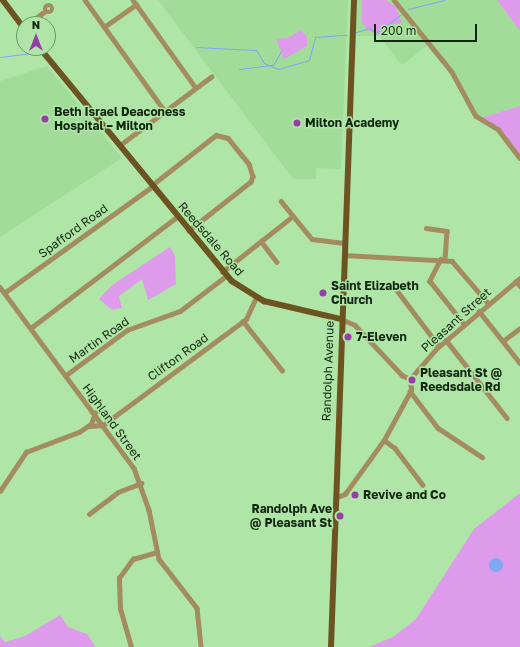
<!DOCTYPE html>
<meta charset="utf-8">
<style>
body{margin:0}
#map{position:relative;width:520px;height:647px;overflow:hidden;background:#afe6a7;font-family:"Golos Text",sans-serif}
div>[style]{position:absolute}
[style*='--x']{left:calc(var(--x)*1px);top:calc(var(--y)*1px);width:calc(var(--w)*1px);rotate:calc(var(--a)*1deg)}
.built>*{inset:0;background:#a1dc98}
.green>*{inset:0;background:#df9beb}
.water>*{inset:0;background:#7ea8f2}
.round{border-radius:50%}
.stream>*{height:1px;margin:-0.5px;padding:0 0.5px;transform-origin:0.5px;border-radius:0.5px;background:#7ea8f2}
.minor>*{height:4.5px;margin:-2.25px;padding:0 2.25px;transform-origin:2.25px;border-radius:2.25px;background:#a48c61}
.minor>.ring{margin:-2.25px;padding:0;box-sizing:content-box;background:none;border:4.5px solid #a48c61;border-radius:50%}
.major>*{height:5.5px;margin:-2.75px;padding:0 2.75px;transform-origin:2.75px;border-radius:2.75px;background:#6c5321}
.dots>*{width:11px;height:11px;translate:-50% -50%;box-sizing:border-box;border:2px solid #afe6a7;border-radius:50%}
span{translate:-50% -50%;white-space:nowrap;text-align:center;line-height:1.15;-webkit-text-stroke:3px #afe6a7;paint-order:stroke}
.poi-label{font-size:12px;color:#11260e;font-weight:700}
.left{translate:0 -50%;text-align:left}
.right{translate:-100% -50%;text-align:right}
.street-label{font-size:12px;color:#11260e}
.north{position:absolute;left:16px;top:16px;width:40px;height:40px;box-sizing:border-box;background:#afe6a7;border:1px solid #70996a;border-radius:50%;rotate:0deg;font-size:11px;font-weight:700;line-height:16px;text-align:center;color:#11260e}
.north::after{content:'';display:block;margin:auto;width:14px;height:18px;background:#973da8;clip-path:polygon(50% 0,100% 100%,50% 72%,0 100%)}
.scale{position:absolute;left:374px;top:24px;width:103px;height:18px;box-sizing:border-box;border:2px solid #11260e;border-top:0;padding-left:5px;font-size:12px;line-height:14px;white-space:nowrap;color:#11260e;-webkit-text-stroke:3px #afe6a7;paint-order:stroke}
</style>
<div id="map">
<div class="built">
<i style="clip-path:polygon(158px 0,348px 0,341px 169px,316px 168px,316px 179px,293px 179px)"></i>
<i style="clip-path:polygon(357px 0,390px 0,428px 45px,402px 65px,379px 36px,356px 36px)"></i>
<i style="clip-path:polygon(397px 0,497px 0,520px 31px,520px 106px,480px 118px,453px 70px)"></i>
<i style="clip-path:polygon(47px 66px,122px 158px,0 237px,0 81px)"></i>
</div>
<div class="green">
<i style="clip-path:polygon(362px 0,386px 0,396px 7px,402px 23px,388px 25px,379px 34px,367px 30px,362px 22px)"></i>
<i style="clip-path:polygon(497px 0,520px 0,520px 31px,517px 27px)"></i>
<i style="clip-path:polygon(301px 30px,307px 37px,307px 46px,284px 59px,276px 39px,288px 38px)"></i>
<i style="clip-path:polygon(520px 106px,520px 155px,499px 127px,480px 118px)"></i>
<i style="clip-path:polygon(170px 247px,175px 256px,176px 284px,148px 300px,142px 279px,119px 296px,122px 308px,112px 310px,99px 299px,112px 285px)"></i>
<i style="clip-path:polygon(520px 493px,520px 647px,369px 647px,393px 637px,416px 619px,474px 529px)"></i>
<i style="clip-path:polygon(60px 615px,68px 627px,87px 634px,96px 647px,0 647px,0 636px,5px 642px,25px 636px)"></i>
</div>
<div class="water">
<i class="round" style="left:489px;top:558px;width:14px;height:14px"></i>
</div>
<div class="stream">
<i style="--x:408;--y:9;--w:37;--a:-14"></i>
<i style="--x:356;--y:32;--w:14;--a:-17"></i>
<i style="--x:369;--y:28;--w:9;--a:36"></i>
<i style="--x:376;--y:33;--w:31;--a:-37"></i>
<i style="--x:196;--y:47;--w:60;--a:2.9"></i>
<i style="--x:256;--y:50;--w:15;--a:58"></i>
<i style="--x:264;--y:63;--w:15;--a:23"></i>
<i style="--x:278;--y:69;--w:32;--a:-16"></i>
<i style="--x:309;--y:60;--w:24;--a:-75"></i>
<i style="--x:315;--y:37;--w:32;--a:-4"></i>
<i style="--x:0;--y:57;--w:34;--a:-7"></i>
<i style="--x:239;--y:69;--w:34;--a:-7"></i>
<i style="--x:273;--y:65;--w:16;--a:-60"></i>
</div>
<div class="minor">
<i style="--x:85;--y:0;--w:135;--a:54.3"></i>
<i style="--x:133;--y:0;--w:108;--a:54.4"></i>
<i style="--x:394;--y:0;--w:92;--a:51.1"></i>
<i style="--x:452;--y:72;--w:50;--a:61.4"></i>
<i style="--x:476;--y:116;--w:26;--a:31"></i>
<i style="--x:498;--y:129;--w:36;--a:53"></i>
<i class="ring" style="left:45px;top:5px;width:3.5px;height:3.5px"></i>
<i style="--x:28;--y:24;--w:20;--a:-37"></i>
<i style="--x:104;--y:27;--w:39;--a:-35"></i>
<i style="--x:120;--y:145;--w:114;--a:-36.8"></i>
<i style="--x:152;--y:185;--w:81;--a:-38"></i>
<i style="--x:216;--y:135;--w:12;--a:14"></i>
<i style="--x:228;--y:138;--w:33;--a:51"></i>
<i style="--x:249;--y:164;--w:13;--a:72"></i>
<i style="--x:253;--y:176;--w:6;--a:108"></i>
<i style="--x:251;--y:182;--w:79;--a:141.7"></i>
<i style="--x:281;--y:201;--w:49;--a:50.8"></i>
<i style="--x:312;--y:239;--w:32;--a:7"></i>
<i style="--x:426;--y:228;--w:21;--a:8"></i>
<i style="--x:447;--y:231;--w:29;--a:94"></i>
<i style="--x:261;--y:241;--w:26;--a:53"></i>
<i style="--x:344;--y:255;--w:108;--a:3.2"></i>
<i style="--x:452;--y:261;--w:55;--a:49.4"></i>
<i style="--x:441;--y:259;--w:25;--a:117"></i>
<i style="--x:430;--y:281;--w:55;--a:51.7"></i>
<i style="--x:222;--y:272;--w:90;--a:-38.3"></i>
<i style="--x:516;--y:281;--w:6;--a:51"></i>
<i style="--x:0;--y:287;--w:225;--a:53.5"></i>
<i style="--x:134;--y:468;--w:45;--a:70.3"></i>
<i style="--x:149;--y:510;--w:50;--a:78.5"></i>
<i style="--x:159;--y:559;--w:62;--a:52.2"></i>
<i style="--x:197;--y:608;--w:39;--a:84"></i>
<i style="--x:396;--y:289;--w:71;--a:53"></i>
<i style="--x:4;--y:293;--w:183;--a:-35.7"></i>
<i style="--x:479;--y:311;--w:66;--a:51.7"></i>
<i style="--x:341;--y:319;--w:15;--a:23"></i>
<i style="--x:355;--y:325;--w:69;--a:46.8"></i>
<i style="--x:402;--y:375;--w:9;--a:27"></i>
<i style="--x:243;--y:321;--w:63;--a:51.5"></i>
<i style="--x:32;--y:327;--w:182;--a:-37.2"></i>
<i style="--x:446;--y:340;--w:99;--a:52"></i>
<i style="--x:503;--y:341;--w:21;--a:-37"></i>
<i style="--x:66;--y:375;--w:76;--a:-36.4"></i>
<i style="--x:127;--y:330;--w:56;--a:-19.7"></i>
<i style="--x:180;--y:311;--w:58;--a:-37.3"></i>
<i style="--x:410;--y:379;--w:40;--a:-49"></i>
<i style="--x:436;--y:349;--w:110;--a:-40.2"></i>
<i style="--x:410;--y:391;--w:46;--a:52.9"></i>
<i style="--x:438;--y:428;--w:53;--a:33.4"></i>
<i style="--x:89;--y:426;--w:14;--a:-4"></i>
<i style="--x:103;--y:425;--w:178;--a:-36.5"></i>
<i style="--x:246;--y:319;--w:23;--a:-65"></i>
<i style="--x:384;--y:440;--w:14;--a:36"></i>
<i style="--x:395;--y:448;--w:46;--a:52.9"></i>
<i style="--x:0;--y:491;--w:47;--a:-56.3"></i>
<i style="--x:26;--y:452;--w:57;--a:-20.7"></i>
<i style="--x:79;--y:432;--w:14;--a:-34"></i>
<i style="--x:91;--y:424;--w:12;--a:-70"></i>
<i style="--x:335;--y:498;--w:11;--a:-22"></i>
<i style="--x:345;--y:494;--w:67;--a:-54.2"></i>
<i style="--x:384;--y:440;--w:57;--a:-61.6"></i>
<i style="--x:411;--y:390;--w:11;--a:-95"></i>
<i style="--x:89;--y:514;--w:36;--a:-37"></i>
<i style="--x:118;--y:492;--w:25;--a:-21"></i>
<i style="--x:131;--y:647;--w:40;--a:-106"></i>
<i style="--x:120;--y:609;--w:31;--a:-92"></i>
<i style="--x:119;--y:578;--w:24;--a:-54"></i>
<i style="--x:133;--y:559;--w:25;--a:-16"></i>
</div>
<div class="major">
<i style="--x:3;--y:0;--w:35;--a:53"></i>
<i style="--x:40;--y:48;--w:302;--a:50.5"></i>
<i style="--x:232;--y:281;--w:38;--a:32"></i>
<i style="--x:264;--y:301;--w:79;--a:13.2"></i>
<i style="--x:331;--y:647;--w:647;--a:-87.96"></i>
</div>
<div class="dots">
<i style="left:45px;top:119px;background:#973da8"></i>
<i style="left:297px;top:123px;background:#973da8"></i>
<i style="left:323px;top:293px;background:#973da8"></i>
<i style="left:348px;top:337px;background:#973da8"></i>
<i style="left:412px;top:380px;background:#973da8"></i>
<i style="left:355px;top:495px;background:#973da8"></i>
<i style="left:340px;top:516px;background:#973da8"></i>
</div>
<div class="poi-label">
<span class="left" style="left:54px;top:119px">Beth Israel Deaconess<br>Hospital – Milton</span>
<span class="left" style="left:305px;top:123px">Milton Academy</span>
<span class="left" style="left:331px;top:293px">Saint Elizabeth<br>Church</span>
<span class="left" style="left:356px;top:337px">7-Eleven</span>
<span class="left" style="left:420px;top:380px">Pleasant St @<br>Reedsdale Rd</span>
<span class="left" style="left:363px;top:495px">Revive and Co</span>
<span class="right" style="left:332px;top:516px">Randolph Ave<br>@ Pleasant St</span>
</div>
<div class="street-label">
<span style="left:73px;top:231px;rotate:-36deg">Spafford Road</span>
<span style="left:211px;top:239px;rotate:49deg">Reedsdale Road</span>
<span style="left:456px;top:320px;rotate:-42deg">Pleasant Street</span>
<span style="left:99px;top:340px;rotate:-35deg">Martin Road</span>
<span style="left:178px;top:357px;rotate:-36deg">Clifton Road</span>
<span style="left:328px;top:371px;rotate:-88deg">Randolph Avenue</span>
<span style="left:112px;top:422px;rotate:54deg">Highland Street</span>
</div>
<div class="north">N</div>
<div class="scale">200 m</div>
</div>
